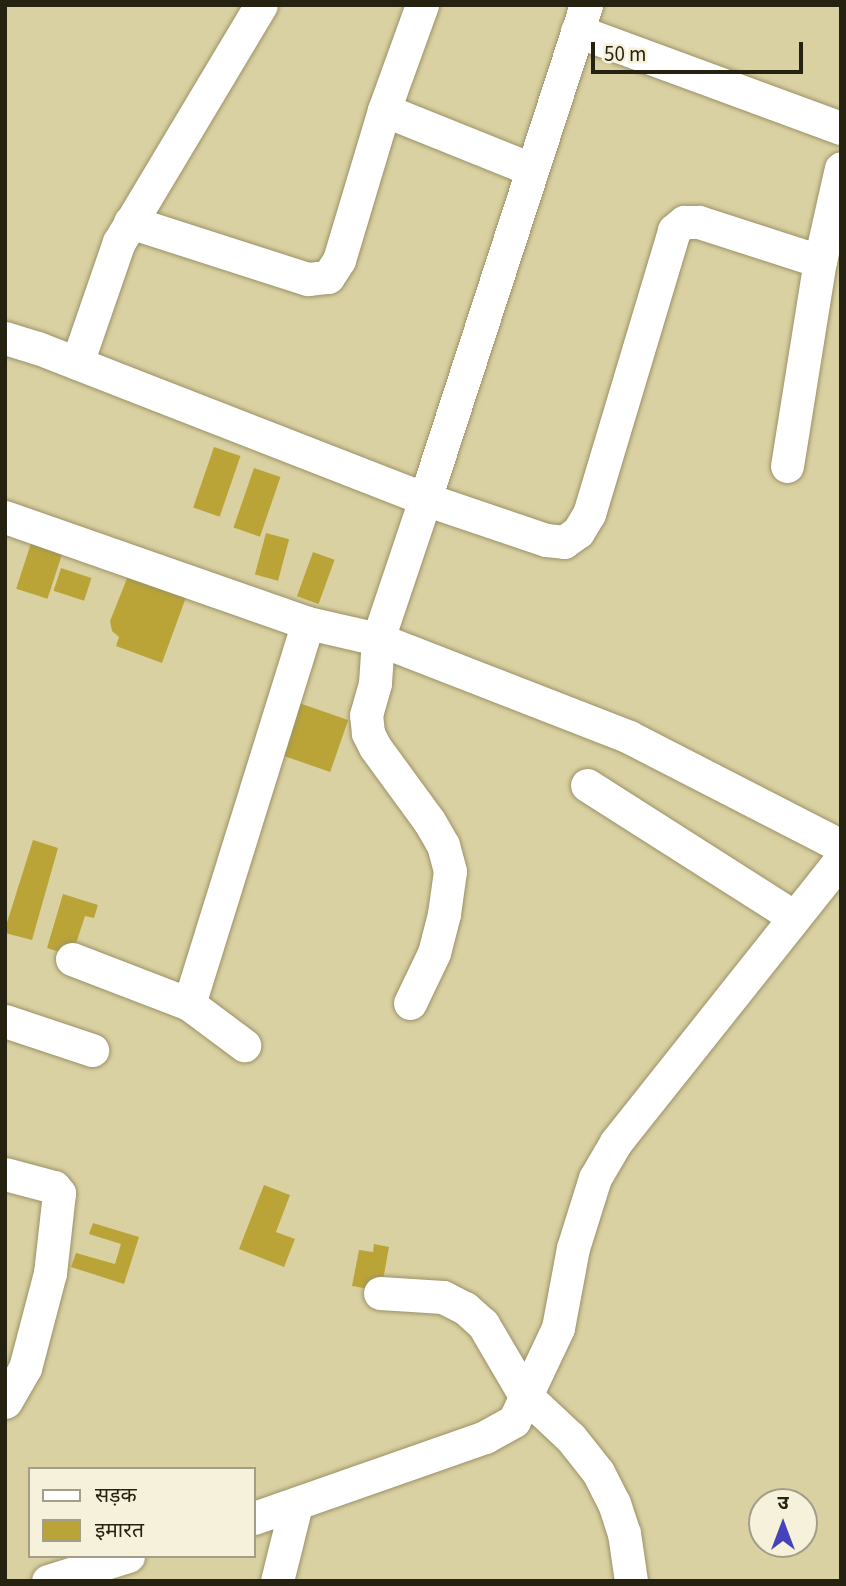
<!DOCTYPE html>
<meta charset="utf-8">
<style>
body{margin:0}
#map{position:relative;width:846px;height:1586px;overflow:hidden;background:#dad1a3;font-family:"Source Sans 3","Noto Sans Devanagari",sans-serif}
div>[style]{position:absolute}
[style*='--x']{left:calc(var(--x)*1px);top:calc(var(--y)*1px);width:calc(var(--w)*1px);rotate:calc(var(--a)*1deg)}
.building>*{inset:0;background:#baa438;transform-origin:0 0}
.roads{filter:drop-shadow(0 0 2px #9a9166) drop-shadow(0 0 2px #9a9166)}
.minor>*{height:33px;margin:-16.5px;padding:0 16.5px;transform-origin:16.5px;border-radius:16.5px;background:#fff}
span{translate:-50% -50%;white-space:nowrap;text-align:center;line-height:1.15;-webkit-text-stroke:6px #f6f1da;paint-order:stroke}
.frame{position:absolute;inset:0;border:7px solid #262211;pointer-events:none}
.legend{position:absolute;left:28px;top:1467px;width:228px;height:91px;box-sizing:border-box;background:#f6f1da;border:2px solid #a39e8a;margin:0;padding:9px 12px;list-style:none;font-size:21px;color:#262211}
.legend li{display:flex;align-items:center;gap:14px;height:35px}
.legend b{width:35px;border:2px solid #a39e8a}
.north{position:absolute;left:748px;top:1488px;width:70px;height:70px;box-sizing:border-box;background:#f6f1da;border:2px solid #a39e8a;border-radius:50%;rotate:0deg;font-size:19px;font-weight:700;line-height:28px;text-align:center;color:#262211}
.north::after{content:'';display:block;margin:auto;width:24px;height:32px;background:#4543b9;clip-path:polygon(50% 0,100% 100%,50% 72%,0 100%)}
.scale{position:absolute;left:591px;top:42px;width:212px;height:32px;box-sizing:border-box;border:4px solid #262211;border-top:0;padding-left:9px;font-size:21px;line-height:24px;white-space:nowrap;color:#262211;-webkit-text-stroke:5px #f6f1da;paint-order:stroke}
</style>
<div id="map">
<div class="building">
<i style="left:214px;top:447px;width:28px;height:64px;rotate:19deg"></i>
<i style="left:254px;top:468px;width:28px;height:63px;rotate:19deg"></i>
<i style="left:266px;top:533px;width:24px;height:43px;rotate:15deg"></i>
<i style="left:31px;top:543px;width:33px;height:48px;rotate:18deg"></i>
<i style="left:313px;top:552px;width:23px;height:47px;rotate:20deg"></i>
<i style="clip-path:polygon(132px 566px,189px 589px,162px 663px,116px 646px,119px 637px,112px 631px,110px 621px)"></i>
<i style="left:61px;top:568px;width:32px;height:24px;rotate:18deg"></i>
<i style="left:299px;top:703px;width:52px;height:55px;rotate:19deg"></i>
<i style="clip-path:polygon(33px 840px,58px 848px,32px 940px,5px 933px,5px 929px)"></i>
<i style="clip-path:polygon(63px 894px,98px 905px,94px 918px,85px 916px,72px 956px,47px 948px)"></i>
<i style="clip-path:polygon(264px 1185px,290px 1195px,276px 1232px,295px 1239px,284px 1267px,239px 1249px)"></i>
<i style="clip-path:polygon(93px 1223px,139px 1237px,124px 1284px,71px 1267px,76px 1253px,115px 1264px,121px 1244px,89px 1234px)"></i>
<i style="clip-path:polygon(374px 1244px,389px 1247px,381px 1291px,352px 1286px,359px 1250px,373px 1252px)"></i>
</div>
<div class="roads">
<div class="minor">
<i style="--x:577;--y:31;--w:281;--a:20.2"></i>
<i style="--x:384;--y:110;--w:158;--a:21.9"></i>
<i style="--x:130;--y:222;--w:187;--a:17.8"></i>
<i style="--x:308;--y:279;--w:20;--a:-6"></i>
<i style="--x:328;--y:277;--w:20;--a:-57"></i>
<i style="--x:339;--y:260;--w:157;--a:-73.3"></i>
<i style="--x:384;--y:110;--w:112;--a:-70.1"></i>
<i style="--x:5;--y:338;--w:34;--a:17"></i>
<i style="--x:38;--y:348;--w:415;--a:21.3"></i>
<i style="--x:425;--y:499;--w:520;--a:-71.95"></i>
<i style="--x:77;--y:363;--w:128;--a:-70.9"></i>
<i style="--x:119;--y:242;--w:276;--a:-59.1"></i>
<i style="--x:787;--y:466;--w:208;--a:-80.9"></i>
<i style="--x:820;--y:261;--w:95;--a:-77.3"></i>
<i style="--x:5;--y:517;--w:321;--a:19.3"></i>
<i style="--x:308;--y:623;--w:72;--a:12.9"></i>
<i style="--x:378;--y:639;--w:269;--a:21.3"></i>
<i style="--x:629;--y:737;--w:238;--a:27.2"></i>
<i style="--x:587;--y:785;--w:246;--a:32.5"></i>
<i style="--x:72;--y:959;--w:125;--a:21"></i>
<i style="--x:189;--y:1004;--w:69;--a:36.7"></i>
<i style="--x:410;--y:1003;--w:55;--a:-64.4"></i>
<i style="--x:434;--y:953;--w:40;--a:-75.6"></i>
<i style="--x:444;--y:914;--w:43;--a:-82.1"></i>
<i style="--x:450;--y:871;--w:27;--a:-105"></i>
<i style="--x:443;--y:845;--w:28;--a:-120"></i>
<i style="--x:429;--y:821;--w:92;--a:-126.1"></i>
<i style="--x:375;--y:747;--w:16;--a:-117"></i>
<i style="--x:368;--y:733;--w:18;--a:-96"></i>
<i style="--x:366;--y:715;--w:33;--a:-74"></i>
<i style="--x:375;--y:683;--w:44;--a:-86.1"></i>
<i style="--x:378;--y:639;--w:148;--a:-71.4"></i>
<i style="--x:425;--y:499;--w:128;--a:18.7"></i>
<i style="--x:546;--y:540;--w:18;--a:6"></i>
<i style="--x:564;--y:542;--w:17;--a:-36"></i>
<i style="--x:578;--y:532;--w:21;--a:-59"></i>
<i style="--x:589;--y:514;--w:296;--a:-73.3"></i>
<i style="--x:674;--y:230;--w:13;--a:-39"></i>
<i style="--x:684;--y:222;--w:15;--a:0"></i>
<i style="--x:699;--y:222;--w:127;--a:17.9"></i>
<i style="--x:189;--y:1004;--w:399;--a:-72.7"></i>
<i style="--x:5;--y:1021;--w:92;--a:18.4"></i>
<i style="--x:5;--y:1174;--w:51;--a:14.9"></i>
<i style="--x:54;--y:1187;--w:8;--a:50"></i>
<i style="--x:59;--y:1193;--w:81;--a:96.4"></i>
<i style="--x:50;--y:1273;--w:98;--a:104.7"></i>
<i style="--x:25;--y:1368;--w:39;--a:120"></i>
<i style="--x:380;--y:1293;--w:63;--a:3.6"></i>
<i style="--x:443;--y:1297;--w:25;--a:27"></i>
<i style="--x:465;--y:1308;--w:24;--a:42"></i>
<i style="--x:483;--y:1324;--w:81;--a:59.6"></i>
<i style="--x:524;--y:1394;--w:64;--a:43.1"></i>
<i style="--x:571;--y:1438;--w:43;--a:51.5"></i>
<i style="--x:598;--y:1472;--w:35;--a:63"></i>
<i style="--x:614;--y:1503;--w:32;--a:72"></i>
<i style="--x:624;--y:1533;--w:49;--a:81.7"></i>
<i style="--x:254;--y:1518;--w:245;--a:-19.3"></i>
<i style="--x:485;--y:1437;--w:33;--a:-29"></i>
<i style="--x:514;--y:1421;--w:103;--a:-64.7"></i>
<i style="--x:558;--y:1328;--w:81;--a:-79.4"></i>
<i style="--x:573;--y:1248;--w:73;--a:-72.6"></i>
<i style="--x:595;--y:1178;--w:42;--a:-59.7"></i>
<i style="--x:616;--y:1142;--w:362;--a:-51.5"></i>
<i style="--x:48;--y:1581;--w:84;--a:-17.4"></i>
<i style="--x:277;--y:1581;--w:78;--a:-76"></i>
</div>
</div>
<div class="frame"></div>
<ul class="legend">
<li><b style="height:9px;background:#fff"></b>सड़क</li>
<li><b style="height:19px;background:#baa438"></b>इमारत</li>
</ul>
<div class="north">उ</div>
<div class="scale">50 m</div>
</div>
